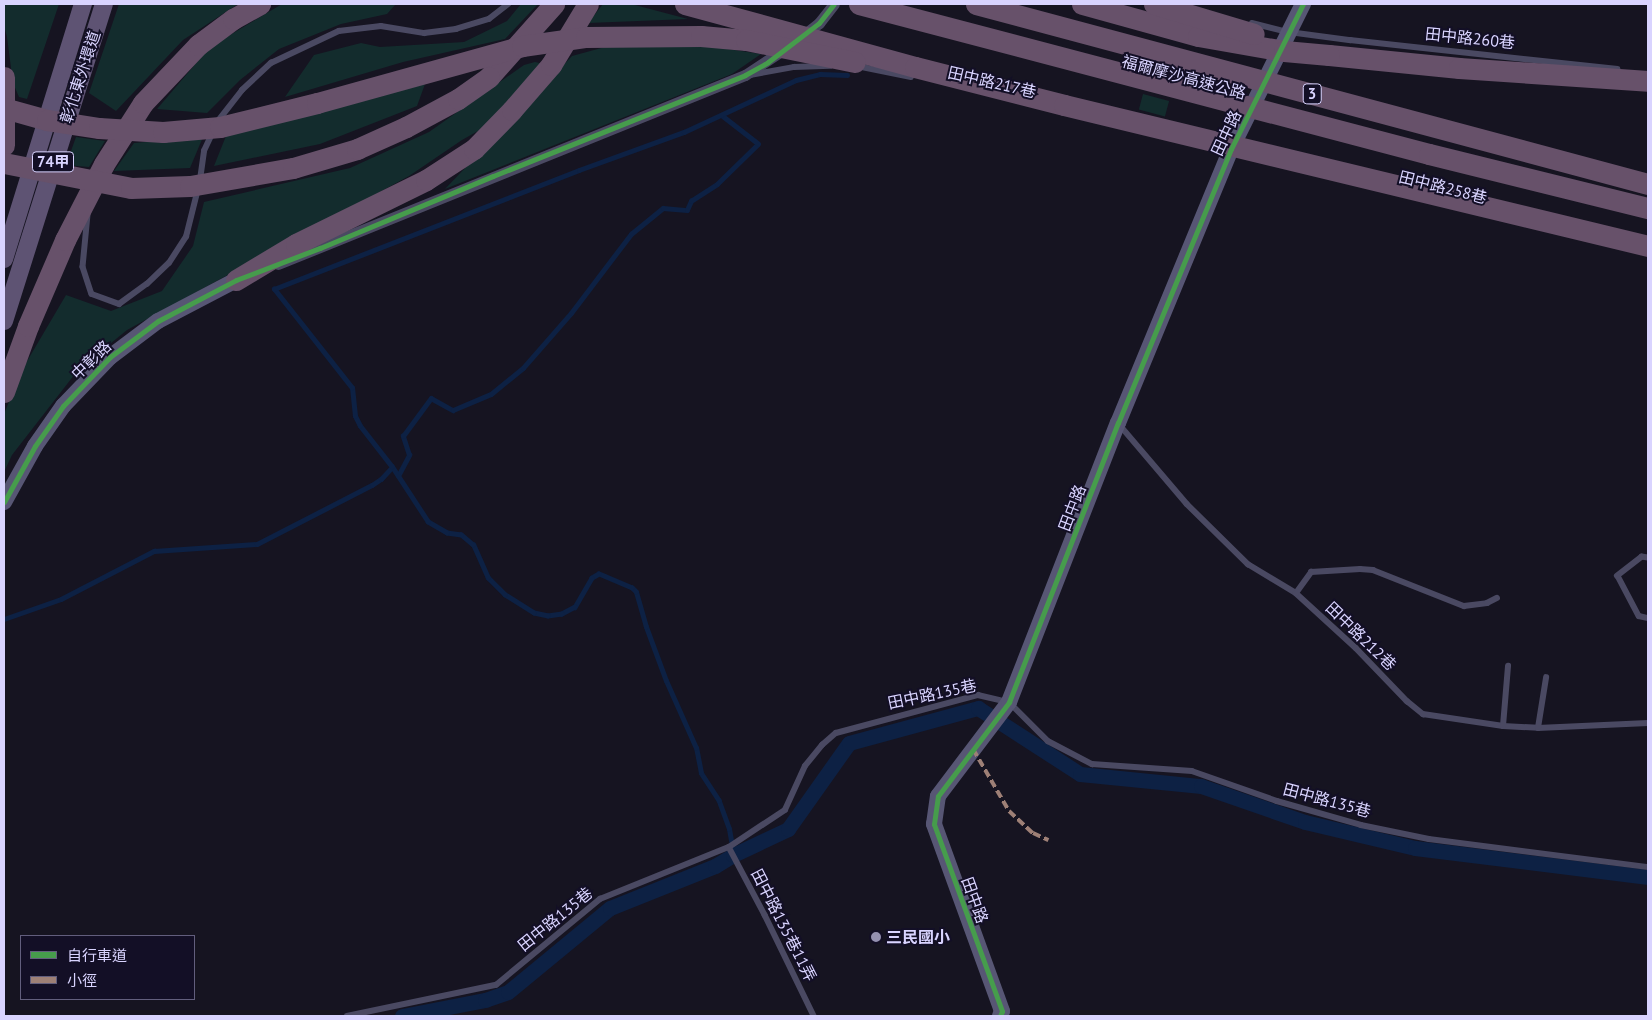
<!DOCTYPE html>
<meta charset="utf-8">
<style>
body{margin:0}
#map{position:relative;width:1652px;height:1020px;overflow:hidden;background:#161421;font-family:"PT Sans","Noto Sans TC",sans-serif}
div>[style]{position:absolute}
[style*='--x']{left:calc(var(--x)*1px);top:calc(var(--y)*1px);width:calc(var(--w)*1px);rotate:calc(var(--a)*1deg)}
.green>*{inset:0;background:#132c2d;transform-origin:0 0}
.stream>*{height:4.5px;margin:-2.25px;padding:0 2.25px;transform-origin:2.25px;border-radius:2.25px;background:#0d2144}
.canal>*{height:15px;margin:-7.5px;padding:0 7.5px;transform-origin:7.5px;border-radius:7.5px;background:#0d2144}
.lane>*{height:5.5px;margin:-2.75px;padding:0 2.75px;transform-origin:2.75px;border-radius:2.75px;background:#4a4962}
.street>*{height:11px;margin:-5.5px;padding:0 5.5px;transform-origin:5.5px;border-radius:5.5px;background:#4a4962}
.secondary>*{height:16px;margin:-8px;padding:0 8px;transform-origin:8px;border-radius:8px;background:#575674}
.primary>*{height:18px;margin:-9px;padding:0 9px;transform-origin:9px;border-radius:9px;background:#5e5373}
.highway>*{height:21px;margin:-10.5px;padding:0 10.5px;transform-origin:10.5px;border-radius:10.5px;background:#67516a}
.highway-bridge>*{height:21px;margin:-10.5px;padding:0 10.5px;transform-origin:10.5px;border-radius:10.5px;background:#67516a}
.quiet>*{height:4px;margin-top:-2px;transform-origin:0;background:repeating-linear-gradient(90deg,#9e8076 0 8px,transparent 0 12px)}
.cycleway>*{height:5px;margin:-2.5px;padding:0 2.5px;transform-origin:2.5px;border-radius:2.5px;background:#469c4c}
.dots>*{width:14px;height:14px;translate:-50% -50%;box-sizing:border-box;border:2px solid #130f26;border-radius:50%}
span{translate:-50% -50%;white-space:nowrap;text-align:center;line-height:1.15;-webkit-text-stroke:4px #130f26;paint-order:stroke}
.shield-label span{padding:1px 4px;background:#130f26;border:1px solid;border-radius:4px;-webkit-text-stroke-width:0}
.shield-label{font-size:15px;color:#d9d4ff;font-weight:700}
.street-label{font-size:16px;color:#d9d4ff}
.poi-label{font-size:16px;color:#d9d4ff;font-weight:700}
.left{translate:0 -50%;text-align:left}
.frame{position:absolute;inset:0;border:5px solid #d9d4ff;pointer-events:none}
.legend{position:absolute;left:20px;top:935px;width:175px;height:65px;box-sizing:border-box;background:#130f26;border:1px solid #625e7d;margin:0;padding:6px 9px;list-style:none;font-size:15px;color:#d9d4ff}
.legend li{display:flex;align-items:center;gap:10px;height:25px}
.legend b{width:25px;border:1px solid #625e7d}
</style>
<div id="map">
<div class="green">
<i style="clip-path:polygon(4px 4px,59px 4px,27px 99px,19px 97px,13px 83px,7px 37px,4px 26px)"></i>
<i style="clip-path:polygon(119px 4px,238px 4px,183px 40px,116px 111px,89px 93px)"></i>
<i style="clip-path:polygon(282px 4px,396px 4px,387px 14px,341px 24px,279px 49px,240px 80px,207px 113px,157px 109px,210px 47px)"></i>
<i style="clip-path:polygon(521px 4px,538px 4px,505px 39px,403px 62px,285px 97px,314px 55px,361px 43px,380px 47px,464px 42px,507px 21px)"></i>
<i style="clip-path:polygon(603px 4px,631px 4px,688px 19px,588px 23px)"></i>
<i style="clip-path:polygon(687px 43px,761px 54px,732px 74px,445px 189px,572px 56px,605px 47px)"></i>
<i style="clip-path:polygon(535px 62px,544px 64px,485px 127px,462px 140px,409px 176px,127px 330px,78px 370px,12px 455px,4px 472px,4px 414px,23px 368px,66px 295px,111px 311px,162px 291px,193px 246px,204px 202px,350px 168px,429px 132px,524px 65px)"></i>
<i style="clip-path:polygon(425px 84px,417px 106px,320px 144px,214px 166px,226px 136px)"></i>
<i style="left:1143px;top:94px;width:27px;height:16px;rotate:15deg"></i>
<i style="clip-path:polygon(76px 137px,105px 141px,89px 167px,66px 165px)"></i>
<i style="clip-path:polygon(203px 137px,190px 168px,114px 171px,134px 143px)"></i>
</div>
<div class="stream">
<i style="--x:398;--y:476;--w:24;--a:-62"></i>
<i style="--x:409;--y:455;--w:20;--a:-108"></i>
<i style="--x:403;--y:436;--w:47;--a:-53.6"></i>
<i style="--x:431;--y:398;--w:25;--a:29"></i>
<i style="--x:453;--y:410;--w:41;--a:-22.8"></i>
<i style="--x:491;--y:394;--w:41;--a:-39.1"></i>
<i style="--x:523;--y:368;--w:73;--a:-48.9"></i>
<i style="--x:571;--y:313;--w:99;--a:-52.8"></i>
<i style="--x:631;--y:234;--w:41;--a:-39.1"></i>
<i style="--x:663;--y:208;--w:24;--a:5"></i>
<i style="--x:687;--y:210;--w:10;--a:-66"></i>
<i style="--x:691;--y:201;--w:31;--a:-33"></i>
<i style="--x:717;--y:184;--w:57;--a:-44.3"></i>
<i style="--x:758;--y:144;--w:46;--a:-142.1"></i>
<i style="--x:4;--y:619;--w:60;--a:-19.3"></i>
<i style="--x:61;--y:599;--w:105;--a:-27.3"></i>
<i style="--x:154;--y:551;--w:103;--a:-3.9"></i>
<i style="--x:257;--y:544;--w:129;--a:-27.2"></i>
<i style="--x:372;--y:485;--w:11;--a:-34"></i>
<i style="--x:381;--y:479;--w:16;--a:-47"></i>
<i style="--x:732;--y:846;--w:17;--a:-100"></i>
<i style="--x:729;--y:829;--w:30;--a:-110"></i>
<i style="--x:719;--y:801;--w:33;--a:-123"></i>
<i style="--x:701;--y:773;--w:25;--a:-101"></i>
<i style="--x:696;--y:748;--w:73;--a:-114.1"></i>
<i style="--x:666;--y:681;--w:58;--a:-110.3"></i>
<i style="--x:646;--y:627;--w:36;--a:-106"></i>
<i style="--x:636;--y:592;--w:6;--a:-135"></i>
<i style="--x:632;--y:588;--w:36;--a:-157"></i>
<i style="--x:599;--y:574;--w:8;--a:150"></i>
<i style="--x:592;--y:578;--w:34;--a:120"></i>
<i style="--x:575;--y:607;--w:15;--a:152"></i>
<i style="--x:562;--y:614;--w:14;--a:172"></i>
<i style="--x:548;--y:616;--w:14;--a:-168"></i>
<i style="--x:534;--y:613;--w:34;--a:-148"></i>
<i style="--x:505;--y:595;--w:24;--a:-135"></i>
<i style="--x:488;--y:578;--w:36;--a:-114"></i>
<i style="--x:473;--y:545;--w:16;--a:-140"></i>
<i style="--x:461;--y:535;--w:14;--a:-172"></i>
<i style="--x:447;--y:533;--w:22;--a:-150"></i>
<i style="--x:428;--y:522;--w:66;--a:-123.2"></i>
<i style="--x:392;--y:467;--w:52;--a:-128"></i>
<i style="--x:360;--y:426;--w:11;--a:-117"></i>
<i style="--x:355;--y:416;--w:28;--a:-96"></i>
<i style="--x:352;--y:388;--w:126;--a:-128.2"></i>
<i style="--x:274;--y:289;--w:327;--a:-21.3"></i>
<i style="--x:579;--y:170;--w:112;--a:-19.9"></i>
<i style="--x:684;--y:132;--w:123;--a:-24.9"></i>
<i style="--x:796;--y:80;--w:25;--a:-14"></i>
<i style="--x:820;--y:74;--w:27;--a:2"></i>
</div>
<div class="canal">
<i style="--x:402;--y:1016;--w:85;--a:-10.9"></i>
<i style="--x:485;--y:1000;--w:24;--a:-19"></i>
<i style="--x:508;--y:992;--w:132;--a:-39.5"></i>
<i style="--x:610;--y:908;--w:113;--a:-21.8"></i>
<i style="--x:715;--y:866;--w:21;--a:-31"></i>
<i style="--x:733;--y:855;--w:61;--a:-25.3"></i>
<i style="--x:788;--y:829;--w:105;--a:-54.7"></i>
<i style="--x:849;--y:743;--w:134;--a:-15.2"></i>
<i style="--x:978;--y:708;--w:121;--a:32.9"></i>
<i style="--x:1080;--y:774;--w:122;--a:5.7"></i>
<i style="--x:1201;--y:786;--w:110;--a:19.1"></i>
<i style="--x:1305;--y:822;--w:113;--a:13.3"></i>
<i style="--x:1415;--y:848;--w:235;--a:7.1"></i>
</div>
<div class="lane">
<i style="--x:1252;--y:23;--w:38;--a:14"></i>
<i style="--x:1289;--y:32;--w:62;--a:7.5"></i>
<i style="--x:1350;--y:40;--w:269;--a:6.2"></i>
<i style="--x:857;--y:66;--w:55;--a:11.5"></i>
<i style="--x:750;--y:75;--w:45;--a:-10.3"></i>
<i style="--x:794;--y:67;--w:36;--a:-2"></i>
<i style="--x:218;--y:121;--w:39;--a:-52"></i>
<i style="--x:242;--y:90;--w:40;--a:-43"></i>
<i style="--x:271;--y:63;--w:75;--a:-25.2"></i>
<i style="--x:339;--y:31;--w:42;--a:-6.8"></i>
<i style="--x:381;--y:26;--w:44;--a:9.2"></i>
<i style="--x:424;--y:33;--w:32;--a:-7"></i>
<i style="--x:456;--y:29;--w:34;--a:-17"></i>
<i style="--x:489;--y:19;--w:24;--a:-38"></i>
<i style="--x:200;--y:180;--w:29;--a:-82"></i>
<i style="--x:204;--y:151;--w:21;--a:-65"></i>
<i style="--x:88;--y:215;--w:52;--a:95.5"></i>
<i style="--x:83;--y:267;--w:28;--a:72"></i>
<i style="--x:92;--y:294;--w:29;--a:20"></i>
<i style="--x:119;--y:304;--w:34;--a:-36"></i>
<i style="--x:147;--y:284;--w:30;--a:-44"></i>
<i style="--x:169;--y:263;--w:31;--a:-57"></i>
<i style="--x:186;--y:237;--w:49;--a:-76"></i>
<i style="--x:1119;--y:424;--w:105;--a:49.6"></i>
<i style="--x:1187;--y:504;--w:86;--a:44.5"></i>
<i style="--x:1248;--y:564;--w:56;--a:31.1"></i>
<i style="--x:1296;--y:593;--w:81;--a:42.5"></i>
<i style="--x:1356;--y:648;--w:74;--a:46.1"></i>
<i style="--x:1407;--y:701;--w:21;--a:39"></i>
<i style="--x:1423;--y:714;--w:81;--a:8.5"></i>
<i style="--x:1503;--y:726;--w:35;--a:3"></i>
<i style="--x:1538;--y:728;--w:110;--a:-2.6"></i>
<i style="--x:1648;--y:558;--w:6;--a:-171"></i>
<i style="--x:1642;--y:557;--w:31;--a:142"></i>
<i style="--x:1618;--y:576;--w:45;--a:62.3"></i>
<i style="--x:1639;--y:616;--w:9;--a:13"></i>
<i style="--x:1296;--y:593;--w:26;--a:-54"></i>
<i style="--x:1311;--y:572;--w:49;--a:-3.5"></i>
<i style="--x:1360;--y:569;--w:13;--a:4"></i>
<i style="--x:1373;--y:570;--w:98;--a:21.6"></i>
<i style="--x:1464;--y:606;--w:23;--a:-7"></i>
<i style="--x:1487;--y:603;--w:11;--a:-27"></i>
<i style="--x:1503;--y:726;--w:60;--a:-85.2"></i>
<i style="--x:1538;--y:728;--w:51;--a:-80.9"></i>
<i style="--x:729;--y:847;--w:77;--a:62.1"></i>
<i style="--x:765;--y:915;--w:112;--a:64.1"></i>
<i style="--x:347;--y:1016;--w:152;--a:-11.8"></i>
<i style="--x:496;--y:985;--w:135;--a:-39.6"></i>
<i style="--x:600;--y:899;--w:139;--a:-22"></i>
<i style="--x:729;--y:847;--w:67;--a:-33.5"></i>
<i style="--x:785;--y:810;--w:48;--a:-65.6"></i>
<i style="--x:805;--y:766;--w:27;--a:-51"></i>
<i style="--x:822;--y:745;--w:18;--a:-41"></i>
<i style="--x:836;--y:733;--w:147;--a:-15"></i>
<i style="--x:978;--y:695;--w:32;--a:13"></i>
<i style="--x:1009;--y:702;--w:55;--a:45"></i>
<i style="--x:1048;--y:741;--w:50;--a:27.6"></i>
<i style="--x:1092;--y:764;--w:100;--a:4"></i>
<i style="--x:1192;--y:771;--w:90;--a:19.4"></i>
<i style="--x:1277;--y:801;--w:87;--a:15.9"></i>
<i style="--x:1361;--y:825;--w:69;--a:11.6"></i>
<i style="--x:1429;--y:839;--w:221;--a:7.3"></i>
</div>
<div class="street">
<i style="--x:801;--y:37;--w:23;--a:-38"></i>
<i style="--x:819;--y:23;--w:24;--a:-52"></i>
<i style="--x:278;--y:264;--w:504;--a:-22.03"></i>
<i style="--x:745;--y:75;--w:49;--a:-33.4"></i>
</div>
<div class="secondary">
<i style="--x:4;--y:502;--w:64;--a:-61"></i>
<i style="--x:35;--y:446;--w:49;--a:-55"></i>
<i style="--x:63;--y:406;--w:68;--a:-46.2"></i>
<i style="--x:110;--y:357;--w:60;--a:-36.9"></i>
<i style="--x:158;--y:321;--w:88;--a:-27.7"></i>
<i style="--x:1000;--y:1016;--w:5;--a:-68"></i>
<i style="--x:1002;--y:1011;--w:199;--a:-110"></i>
<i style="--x:934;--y:824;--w:28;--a:-82"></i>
<i style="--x:938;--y:796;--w:118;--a:-52.9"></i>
<i style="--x:1009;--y:702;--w:300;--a:-68.7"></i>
<i style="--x:1118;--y:423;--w:296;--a:-67.6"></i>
<i style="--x:1231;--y:149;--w:162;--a:-63.6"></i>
</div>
<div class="primary">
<i style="--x:4;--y:259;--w:267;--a:-72.8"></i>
<i style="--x:4;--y:321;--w:332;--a:-72.5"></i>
</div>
<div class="highway">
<i style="--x:1329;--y:55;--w:131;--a:5.7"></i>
<i style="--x:1459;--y:68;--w:189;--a:3.9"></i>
<i style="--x:4;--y:77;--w:68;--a:90"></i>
<i style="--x:489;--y:77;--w:98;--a:-48.3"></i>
<i style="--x:236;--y:280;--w:70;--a:-31"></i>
<i style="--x:296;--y:244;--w:145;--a:-26.2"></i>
<i style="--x:426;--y:180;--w:57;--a:-32.9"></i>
<i style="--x:474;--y:149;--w:54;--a:-45.7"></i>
<i style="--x:512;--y:110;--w:60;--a:-49.1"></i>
<i style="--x:551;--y:65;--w:71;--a:-58.8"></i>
<i style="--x:4;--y:392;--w:70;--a:-70"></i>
<i style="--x:28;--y:326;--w:94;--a:-66.7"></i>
<i style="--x:65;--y:240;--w:85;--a:-62.8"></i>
<i style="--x:104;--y:164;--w:72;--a:-57.4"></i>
<i style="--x:143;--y:103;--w:80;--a:-46.5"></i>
<i style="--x:198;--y:45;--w:44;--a:-36.6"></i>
<i style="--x:233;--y:19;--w:31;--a:-29"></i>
</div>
<div class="highway-bridge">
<i style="--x:685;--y:4;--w:238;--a:15.3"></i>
<i style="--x:915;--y:67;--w:154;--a:14.3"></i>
<i style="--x:1064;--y:105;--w:601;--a:13.57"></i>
<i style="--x:859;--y:4;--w:589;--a:14.74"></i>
<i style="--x:1429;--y:154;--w:226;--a:13.9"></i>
<i style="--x:976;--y:4;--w:696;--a:15"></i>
<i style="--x:1082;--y:4;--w:120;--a:15.4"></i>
<i style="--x:1198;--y:36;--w:87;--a:9.9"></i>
<i style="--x:1284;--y:51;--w:45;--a:5.1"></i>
<i style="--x:1154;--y:4;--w:104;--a:16.7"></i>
<i style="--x:4;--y:108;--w:45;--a:15.6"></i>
<i style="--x:47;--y:120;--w:53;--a:8.7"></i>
<i style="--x:99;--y:128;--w:64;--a:3.6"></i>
<i style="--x:163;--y:132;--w:57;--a:-5"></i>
<i style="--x:220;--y:127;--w:100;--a:-13.9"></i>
<i style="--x:317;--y:103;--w:213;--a:-15.5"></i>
<i style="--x:522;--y:46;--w:65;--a:-8"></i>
<i style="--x:586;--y:37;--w:115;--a:-0.5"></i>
<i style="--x:701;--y:36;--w:45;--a:5.1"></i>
<i style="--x:746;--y:40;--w:111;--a:11.4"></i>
<i style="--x:4;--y:163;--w:129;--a:11.1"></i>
<i style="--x:131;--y:188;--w:59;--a:-1.9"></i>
<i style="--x:190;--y:186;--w:105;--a:-9.9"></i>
<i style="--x:293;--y:168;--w:67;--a:-16.5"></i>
<i style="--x:357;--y:149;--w:54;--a:-24.2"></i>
<i style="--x:406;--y:127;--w:59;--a:-28.3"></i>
<i style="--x:458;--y:99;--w:38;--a:-35"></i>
</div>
<div class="quiet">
<i style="--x:973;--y:749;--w:72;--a:59.9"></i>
<i style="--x:1009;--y:811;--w:33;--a:43"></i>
<i style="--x:1033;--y:833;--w:17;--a:25"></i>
</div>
<div class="cycleway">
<i style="--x:4;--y:502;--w:64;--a:-61"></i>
<i style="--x:35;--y:446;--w:49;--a:-55"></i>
<i style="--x:63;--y:406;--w:68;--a:-46.2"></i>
<i style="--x:110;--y:357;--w:60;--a:-36.9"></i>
<i style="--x:158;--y:321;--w:88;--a:-27.7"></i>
<i style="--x:236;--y:280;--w:90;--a:-20.9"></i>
<i style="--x:320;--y:248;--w:187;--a:-22.6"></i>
<i style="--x:493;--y:176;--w:271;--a:-21.8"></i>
<i style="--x:745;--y:75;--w:26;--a:-29"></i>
<i style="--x:768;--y:62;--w:64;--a:-37.4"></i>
<i style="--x:819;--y:23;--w:24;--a:-52"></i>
<i style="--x:1000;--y:1016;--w:5;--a:-68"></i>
<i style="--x:1002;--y:1011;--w:199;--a:-110"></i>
<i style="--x:934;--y:824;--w:28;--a:-82"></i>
<i style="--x:938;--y:796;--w:118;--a:-52.9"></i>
<i style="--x:1009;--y:702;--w:300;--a:-68.7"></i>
<i style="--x:1118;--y:423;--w:296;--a:-67.6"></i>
<i style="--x:1231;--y:149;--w:162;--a:-63.6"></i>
</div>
<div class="dots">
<i style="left:876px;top:937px;background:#9591b1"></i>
</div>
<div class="shield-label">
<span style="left:1312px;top:94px">3</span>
<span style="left:53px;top:162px">74甲</span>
</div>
<div class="street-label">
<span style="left:1470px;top:38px;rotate:6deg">田中路260巷</span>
<span style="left:80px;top:77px;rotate:-72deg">彰化東外環道</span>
<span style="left:1184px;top:77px;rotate:15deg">福爾摩沙高速公路</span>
<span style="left:992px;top:82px;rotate:13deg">田中路217巷</span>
<span style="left:1226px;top:133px;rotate:-65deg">田中路</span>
<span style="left:1443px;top:187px;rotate:14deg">田中路258巷</span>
<span style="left:91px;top:360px;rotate:-44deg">中彰路</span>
<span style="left:1072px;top:508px;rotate:-69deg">田中路</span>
<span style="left:1361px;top:636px;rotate:44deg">田中路212巷</span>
<span style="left:932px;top:694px;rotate:-12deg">田中路135巷</span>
<span style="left:1327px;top:800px;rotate:15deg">田中路135巷</span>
<span style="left:975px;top:900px;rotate:70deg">田中路</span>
<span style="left:555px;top:919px;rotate:-39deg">田中路135巷</span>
<span style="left:784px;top:925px;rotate:63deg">田中路135巷11弄</span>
</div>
<div class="poi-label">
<span class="left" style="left:886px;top:937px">三民國小</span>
</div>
<div class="frame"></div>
<ul class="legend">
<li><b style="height:6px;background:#469c4c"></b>自行車道</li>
<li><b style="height:6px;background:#9e8076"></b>小徑</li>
</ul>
</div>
